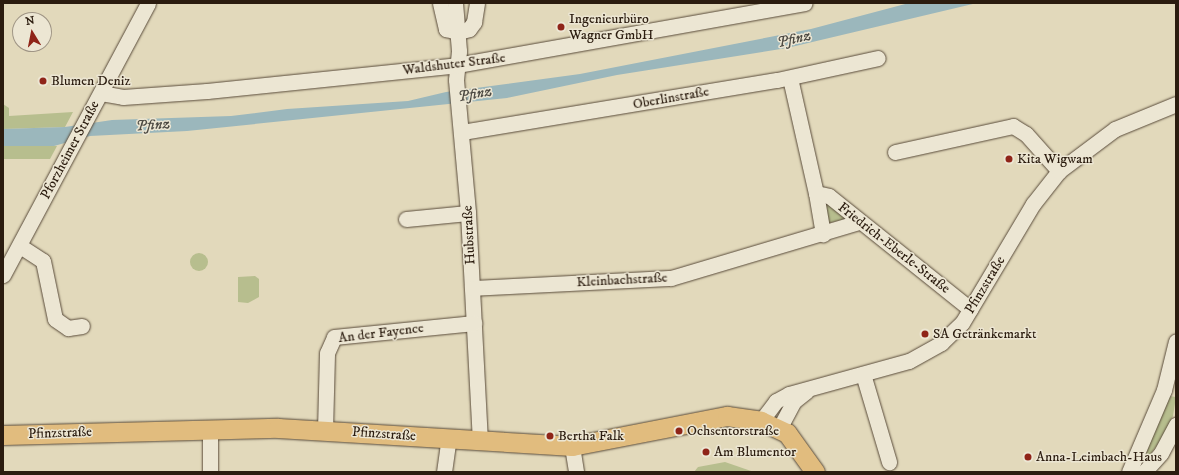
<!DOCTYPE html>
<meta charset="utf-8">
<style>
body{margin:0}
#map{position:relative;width:1179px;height:475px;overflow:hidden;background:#e2d9bb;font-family:"IM FELL DW Pica",serif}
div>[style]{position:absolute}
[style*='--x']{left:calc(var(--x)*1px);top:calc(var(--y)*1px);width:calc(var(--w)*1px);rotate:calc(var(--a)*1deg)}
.green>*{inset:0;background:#b7be8e}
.round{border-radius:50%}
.water>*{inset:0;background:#9bb7bc}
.roads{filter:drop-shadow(0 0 1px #594b3a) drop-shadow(0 0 1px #594b3a)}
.minor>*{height:15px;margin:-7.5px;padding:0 7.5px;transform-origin:7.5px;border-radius:7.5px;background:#ece6d3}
.major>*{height:19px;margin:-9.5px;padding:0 9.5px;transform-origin:9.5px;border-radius:9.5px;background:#e1bc7e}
.dots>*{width:11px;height:11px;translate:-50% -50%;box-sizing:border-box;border:2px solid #ece6d3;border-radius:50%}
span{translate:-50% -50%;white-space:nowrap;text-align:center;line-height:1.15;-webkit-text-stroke:3px #ece6d3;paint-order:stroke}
.poi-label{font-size:14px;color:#2b1c0f}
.left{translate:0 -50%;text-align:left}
.street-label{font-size:14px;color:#2b1c0f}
.water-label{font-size:15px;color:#4d4a43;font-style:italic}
.frame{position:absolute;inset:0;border:4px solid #2b1c0f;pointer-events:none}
.north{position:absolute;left:12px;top:12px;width:40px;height:40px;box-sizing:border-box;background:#ece6d3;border:1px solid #9f9585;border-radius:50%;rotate:350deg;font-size:11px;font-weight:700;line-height:16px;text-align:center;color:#2b1c0f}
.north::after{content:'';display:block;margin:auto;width:14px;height:18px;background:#8f2418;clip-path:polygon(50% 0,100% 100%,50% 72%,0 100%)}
</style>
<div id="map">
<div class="green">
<i style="clip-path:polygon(3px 104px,9px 108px,9px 116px,73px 112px,65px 127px,3px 129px)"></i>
<i style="clip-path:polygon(35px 145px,57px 146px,50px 159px,3px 159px,3px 146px)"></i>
<i style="clip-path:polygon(824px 202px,845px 218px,845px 219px,825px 224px)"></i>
<i class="round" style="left:190px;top:253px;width:18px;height:18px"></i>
<i style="clip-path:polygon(255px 276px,259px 279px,259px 297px,248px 303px,238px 302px,238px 277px)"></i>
<i style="clip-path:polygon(1169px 396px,1176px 397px,1173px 416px,1159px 443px,1136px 472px)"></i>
<i style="clip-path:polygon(725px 462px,754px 472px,694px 472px,698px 467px)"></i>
</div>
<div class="water">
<i style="clip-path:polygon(909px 3px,977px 3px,787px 48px,617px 75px,507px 98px,187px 131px,90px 136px,54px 146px,3px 146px,3px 129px,65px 127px,112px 120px,231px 116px,287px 109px,408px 101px,446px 92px,580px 74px,811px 29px)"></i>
</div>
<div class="roads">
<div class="minor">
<i style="--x:440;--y:3;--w:27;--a:77"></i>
<i style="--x:446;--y:29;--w:12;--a:14"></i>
<i style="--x:458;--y:32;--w:11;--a:-15"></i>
<i style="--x:469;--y:29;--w:9;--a:-54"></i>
<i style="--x:474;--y:22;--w:19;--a:-81"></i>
<i style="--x:455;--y:3;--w:48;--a:85.2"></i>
<i style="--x:459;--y:51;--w:29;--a:96"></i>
<i style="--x:456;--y:80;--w:134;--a:84.8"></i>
<i style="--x:468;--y:213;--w:226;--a:87"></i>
<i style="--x:790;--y:78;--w:118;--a:77.3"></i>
<i style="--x:816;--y:193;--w:13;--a:13"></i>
<i style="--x:829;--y:196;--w:181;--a:38.7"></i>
<i style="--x:101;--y:93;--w:22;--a:10"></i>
<i style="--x:123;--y:97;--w:84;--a:-4.1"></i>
<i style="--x:207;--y:91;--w:251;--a:-5.9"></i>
<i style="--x:457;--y:65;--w:353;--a:-10.1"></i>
<i style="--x:462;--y:132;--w:319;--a:-9.4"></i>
<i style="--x:777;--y:80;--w:103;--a:-12.3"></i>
<i style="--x:895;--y:152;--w:121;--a:-12.4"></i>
<i style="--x:1013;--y:126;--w:15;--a:32"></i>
<i style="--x:1026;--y:134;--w:50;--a:48.3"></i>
<i style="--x:816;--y:193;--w:42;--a:80.3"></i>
<i style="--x:406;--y:219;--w:62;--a:-5.5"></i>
<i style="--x:20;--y:246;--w:27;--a:33"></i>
<i style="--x:43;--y:261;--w:59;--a:78.3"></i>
<i style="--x:55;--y:319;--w:16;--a:35"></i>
<i style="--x:68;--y:328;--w:14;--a:-8"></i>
<i style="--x:3;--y:275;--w:308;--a:-61.9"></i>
<i style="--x:472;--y:288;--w:199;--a:-2.9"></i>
<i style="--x:671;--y:278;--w:196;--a:-16.6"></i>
<i style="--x:863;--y:374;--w:92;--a:73.5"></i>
<i style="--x:761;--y:421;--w:25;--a:-53"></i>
<i style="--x:776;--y:401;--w:15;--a:-28"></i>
<i style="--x:789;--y:394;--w:124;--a:-15.4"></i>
<i style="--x:909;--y:361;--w:37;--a:-29"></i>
<i style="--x:941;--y:343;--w:29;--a:-44"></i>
<i style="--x:962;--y:323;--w:139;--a:-59.2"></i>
<i style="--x:1033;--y:204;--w:42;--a:-51.8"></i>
<i style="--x:1059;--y:171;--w:70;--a:-36.9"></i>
<i style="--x:1115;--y:129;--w:66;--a:-22.3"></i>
<i style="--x:779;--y:429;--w:32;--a:-62"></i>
<i style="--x:794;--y:401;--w:16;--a:-38"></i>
<i style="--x:325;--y:430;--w:77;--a:-88.5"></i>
<i style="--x:327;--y:353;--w:17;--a:-66"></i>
<i style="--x:334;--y:337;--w:141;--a:-5.7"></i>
<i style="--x:572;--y:446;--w:26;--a:81"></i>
<i style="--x:210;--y:472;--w:44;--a:-90"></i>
<i style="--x:444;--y:472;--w:34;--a:-82"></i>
<i style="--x:1129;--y:472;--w:89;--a:-66.9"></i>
<i style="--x:1164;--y:390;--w:50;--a:-76.2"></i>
<i style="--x:1144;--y:472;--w:25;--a:-48"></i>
<i style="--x:1161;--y:453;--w:32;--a:-62"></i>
</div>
<div class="major">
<i style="--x:3;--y:435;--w:275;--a:-1.5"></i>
<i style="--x:278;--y:428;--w:295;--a:3.5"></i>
<i style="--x:572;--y:446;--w:158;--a:-11"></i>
<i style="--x:727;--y:416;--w:34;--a:8"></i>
<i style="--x:761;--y:421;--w:29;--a:25"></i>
<i style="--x:787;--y:433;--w:48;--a:54.3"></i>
</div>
</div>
<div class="dots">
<i style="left:561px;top:27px;background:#8f2418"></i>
<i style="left:43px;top:81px;background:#8f2418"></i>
<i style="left:1009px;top:159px;background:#8f2418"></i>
<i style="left:925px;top:334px;background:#8f2418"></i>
<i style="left:679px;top:431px;background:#8f2418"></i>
<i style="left:550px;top:436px;background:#8f2418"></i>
<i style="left:706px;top:452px;background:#8f2418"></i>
<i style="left:1028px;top:457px;background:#8f2418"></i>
</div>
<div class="poi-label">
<span class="left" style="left:569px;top:27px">Ingenieurbüro<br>Wagner GmbH</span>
<span class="left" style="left:51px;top:81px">Blumen Deniz</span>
<span class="left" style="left:1017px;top:159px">Kita Wigwam</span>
<span class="left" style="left:933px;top:334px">SA Getränkemarkt</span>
<span class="left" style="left:687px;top:431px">Ochsentorstraße</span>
<span class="left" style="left:558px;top:436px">Bertha Falk</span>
<span class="left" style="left:714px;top:452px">Am Blumentor</span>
<span class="left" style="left:1036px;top:457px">Anna-Leimbach-Haus</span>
</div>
<div class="street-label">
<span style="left:454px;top:64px;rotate:-7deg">Waldshuter Straße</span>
<span style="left:671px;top:98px;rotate:-10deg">Oberlinstraße</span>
<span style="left:70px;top:150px;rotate:-62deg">Pforzheimer Straße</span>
<span style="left:469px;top:235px;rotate:-93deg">Hubstraße</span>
<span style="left:894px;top:248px;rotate:38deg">Friedrich-Eberle-Straße</span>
<span style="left:622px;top:280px;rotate:-3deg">Kleinbachstraße</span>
<span style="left:985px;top:285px;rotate:-59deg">Pfinzstraße</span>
<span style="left:381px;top:333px;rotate:-7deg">An der Fayence</span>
<span style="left:60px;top:433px;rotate:-2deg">Pfinzstraße</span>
<span style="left:384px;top:434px;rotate:4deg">Pfinzstraße</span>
</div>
<div class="water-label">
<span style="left:794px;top:39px;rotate:-13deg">Pfinz</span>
<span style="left:475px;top:94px;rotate:-10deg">Pfinz</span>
<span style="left:153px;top:125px;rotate:-4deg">Pfinz</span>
</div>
<div class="frame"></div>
<div class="north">N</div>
</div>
